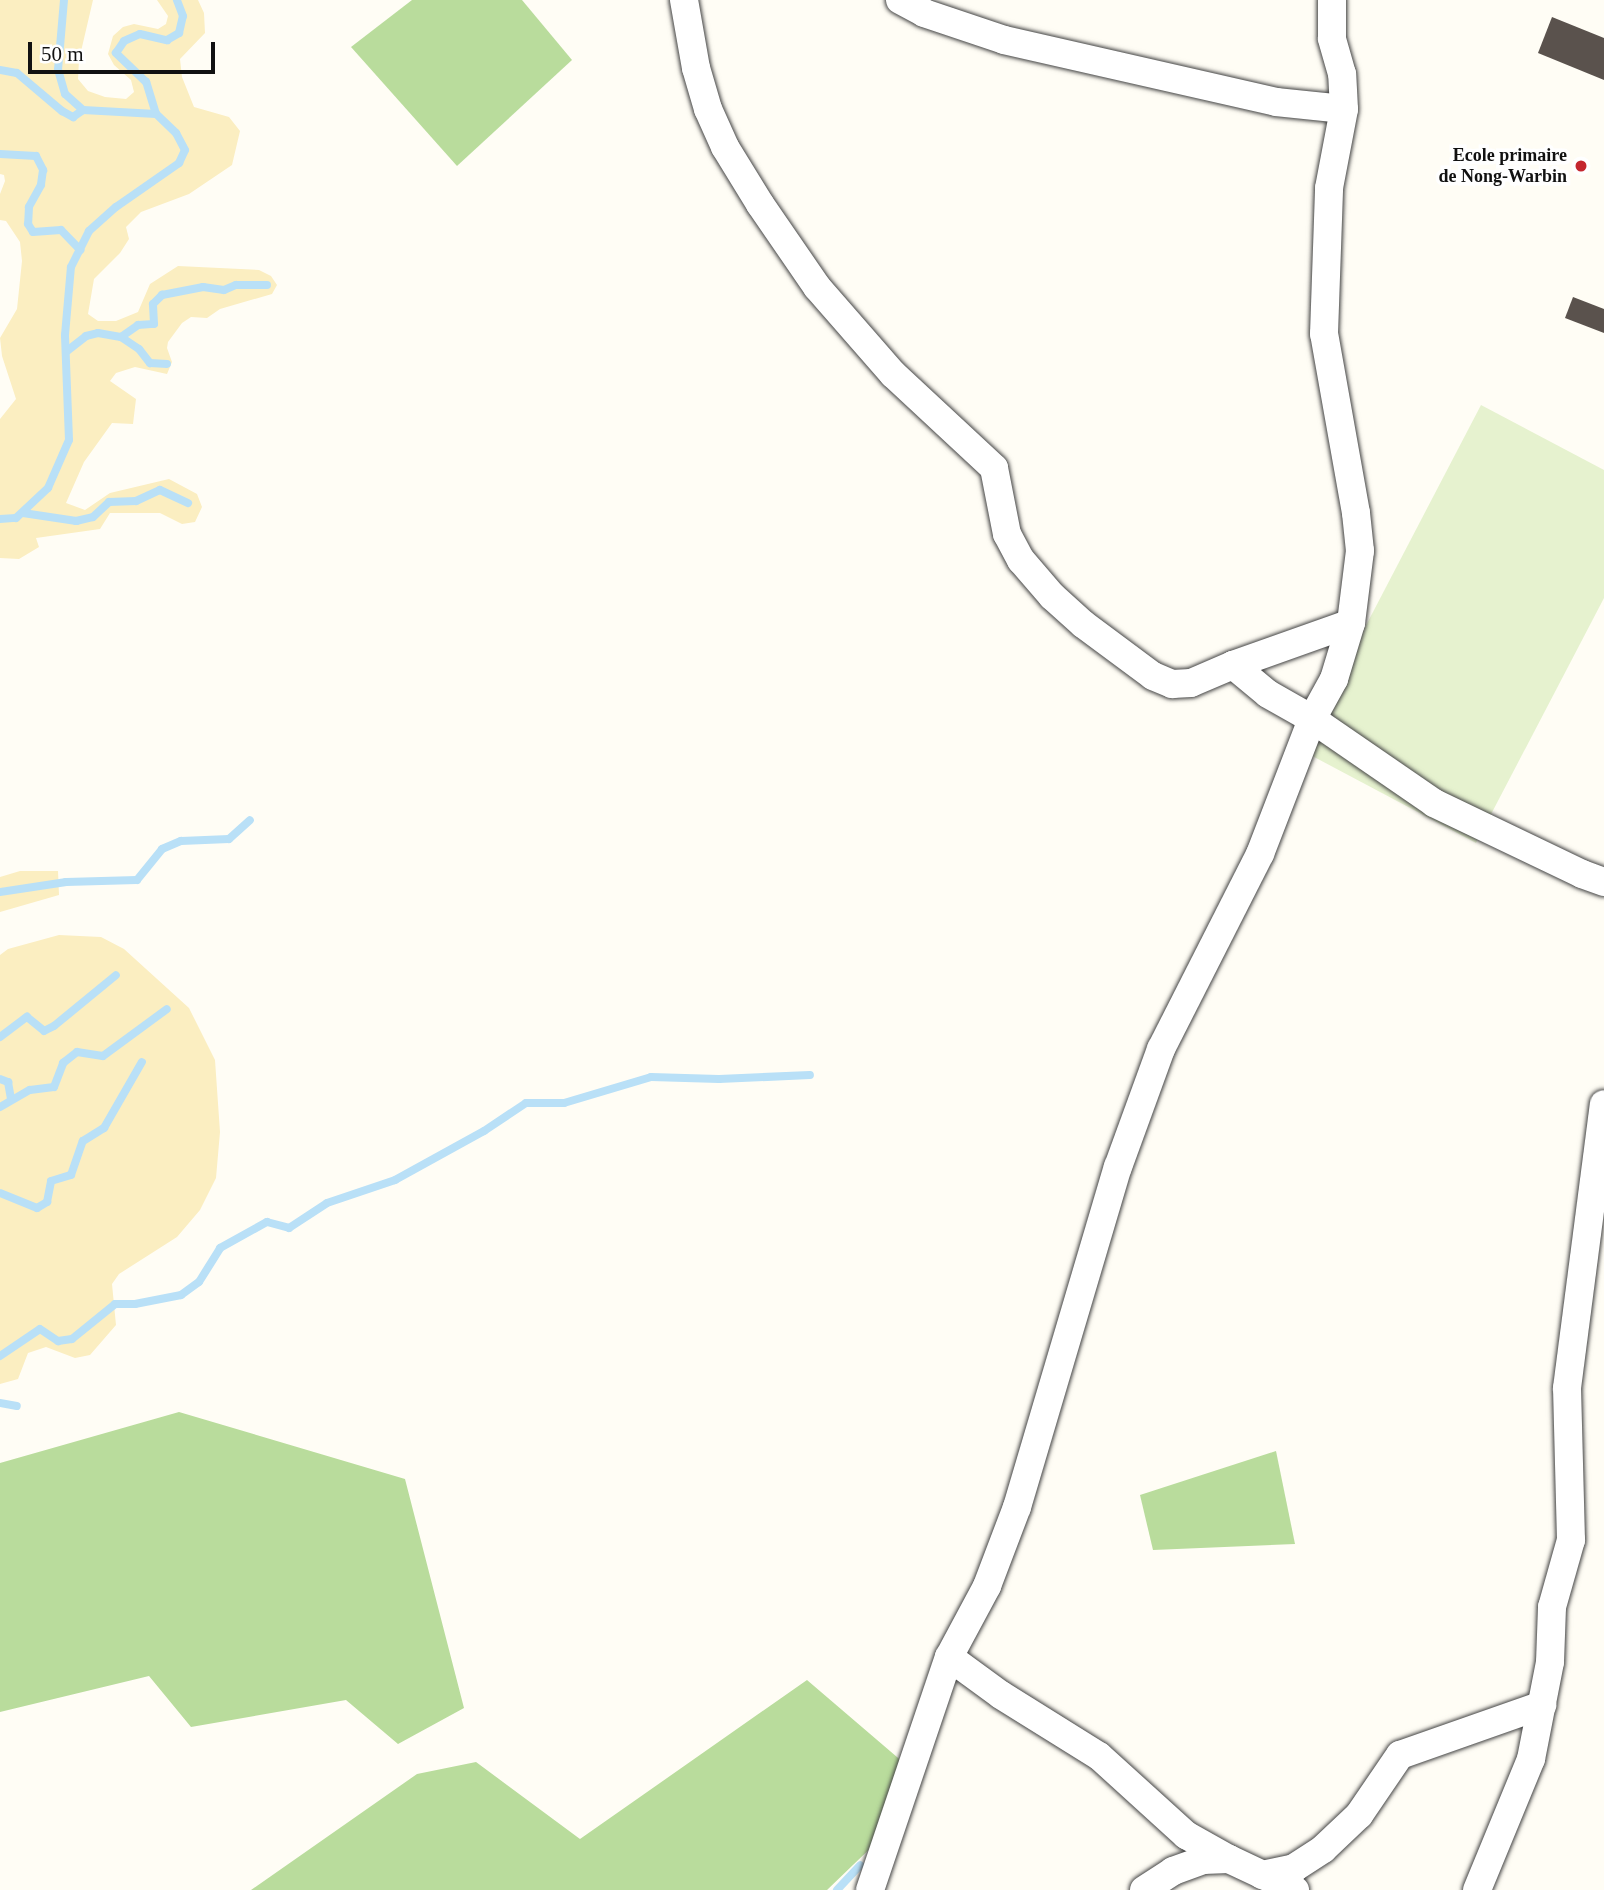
<!DOCTYPE html>
<style>
body{margin:0}
#map{position:relative;width:1604px;height:1890px;overflow:hidden;background:#fffdf5;font-family:Georgia,serif}
div>[style]{position:absolute}
[style*='--x']{left:calc(var(--x)*1px);top:calc(var(--y)*1px);width:calc(var(--w)*1px);rotate:calc(var(--a)*1deg)}
.forest>*{inset:0;background:#b9dc9c}
.sand>*{inset:0;background:#fbeec1}
.pitch>*{inset:0;background:#e6f2cf}
.stream>*{height:8px;margin:-4px;padding:0 4px;transform-origin:4px;border-radius:4px;background:#b9e0f7}
.building>*{inset:0;background:#5a524d}
.roads{filter:drop-shadow(0 0 2px #444) drop-shadow(0 0 2px #444)}
.minor>*{height:28px;margin:-14px;padding:0 14px;transform-origin:14px;border-radius:14px;background:#fff}
.dots>*{width:19px;height:19px;translate:-50% -50%;box-sizing:border-box;border:4px solid #fff;border-radius:50%}
span{translate:-50% -50%;white-space:nowrap;text-align:center;line-height:1.15;-webkit-text-stroke:7px #fff;paint-order:stroke}
.poi-label{font-size:18px;color:#111;font-weight:700}
.right{translate:-100% -50%;text-align:right}
.scale{position:absolute;left:28px;top:42px;width:187px;height:32px;box-sizing:border-box;border:4px solid #111;border-top:0;padding-left:9px;font-size:21px;line-height:24px;white-space:nowrap;color:#111;-webkit-text-stroke:5px #fff;paint-order:stroke}
</style>
<div id="map">
<div class="forest">
<i style="clip-path:polygon(412px 0,522px 0,572px 60px,457px 166px,351px 47px)"></i>
<i style="clip-path:polygon(179px 1412px,405px 1479px,464px 1708px,398px 1744px,346px 1700px,191px 1727px,149px 1676px,0 1712px,0 1463px)"></i>
<i style="clip-path:polygon(1276px 1451px,1295px 1544px,1153px 1550px,1140px 1495px)"></i>
<i style="clip-path:polygon(807px 1680px,911px 1769px,881px 1838px,827px 1890px,251px 1890px,417px 1774px,476px 1762px,580px 1839px)"></i>
</div>
<div class="sand">
<i style="clip-path:polygon(0 0,93px 0,79px 60px,78px 79px,88px 91px,105px 97px,126px 99px,134px 92px,131px 80px,114px 65px,108px 54px,113px 36px,123px 27px,134px 24px,158px 29px,166px 24px,168px 16px,157px 0,198px 0,204px 13px,205px 33px,180px 59px,182px 77px,194px 107px,229px 117px,240px 131px,232px 165px,189px 194px,141px 212px,126px 227px,129px 239px,120px 253px,94px 279px,88px 314px,98px 321px,116px 321px,138px 312px,150px 284px,178px 266px,259px 270px,271px 276px,277px 285px,272px 294px,220px 309px,207px 318px,191px 317px,182px 323px,168px 342px,167px 348px,172px 362px,167px 374px,135px 367px,116px 373px,110px 381px,136px 399px,133px 424px,112px 423px,84px 462px,66px 503px,85px 510px,110px 493px,169px 479px,197px 494px,202px 507px,195px 522px,182px 524px,160px 513px,110px 513px,100px 529px,36px 538px,39px 547px,19px 559px,0 558px,0 419px,16px 399px,2px 356px,0 338px,17px 309px,22px 261px,20px 242px,6px 221px,0 220px,0 194px,5px 181px,4px 175px,0 174px)"></i>
<i style="clip-path:polygon(20px 871px,58px 871px,59px 895px,0 912px,0 877px)"></i>
<i style="clip-path:polygon(59px 935px,101px 937px,124px 949px,189px 1008px,215px 1060px,220px 1132px,216px 1178px,200px 1210px,177px 1237px,119px 1274px,112px 1284px,116px 1325px,90px 1355px,75px 1358px,46px 1347px,28px 1353px,18px 1379px,0 1384px,0 955px,8px 949px)"></i>
</div>
<div class="pitch">
<i style="clip-path:polygon(1481px 405px,1604px 470px,1604px 598px,1476px 843px,1301px 750px)"></i>
</div>
<div class="stream">
<i style="--x:0;--y:70;--w:17;--a:10"></i>
<i style="--x:17;--y:73;--w:59;--a:40.2"></i>
<i style="--x:62;--y:111;--w:13;--a:29"></i>
<i style="--x:73;--y:117;--w:12;--a:-35"></i>
<i style="--x:156;--y:114;--w:34;--a:-107"></i>
<i style="--x:146;--y:82;--w:42;--a:-136"></i>
<i style="--x:116;--y:53;--w:14;--a:-56"></i>
<i style="--x:124;--y:41;--w:17;--a:-24"></i>
<i style="--x:140;--y:34;--w:28;--a:13"></i>
<i style="--x:167;--y:40;--w:14;--a:-30"></i>
<i style="--x:179;--y:33;--w:17;--a:-77"></i>
<i style="--x:183;--y:16;--w:17;--a:-111"></i>
<i style="--x:0;--y:154;--w:36;--a:3"></i>
<i style="--x:36;--y:156;--w:16;--a:63"></i>
<i style="--x:43;--y:170;--w:15;--a:98"></i>
<i style="--x:41;--y:185;--w:25;--a:119"></i>
<i style="--x:29;--y:207;--w:17;--a:93"></i>
<i style="--x:28;--y:224;--w:9;--a:58"></i>
<i style="--x:33;--y:232;--w:28;--a:-4"></i>
<i style="--x:61;--y:230;--w:28;--a:46"></i>
<i style="--x:121;--y:337;--w:22;--a:34"></i>
<i style="--x:139;--y:349;--w:18;--a:52"></i>
<i style="--x:150;--y:363;--w:17;--a:3"></i>
<i style="--x:67;--y:351;--w:24;--a:-38"></i>
<i style="--x:86;--y:336;--w:12;--a:-14"></i>
<i style="--x:98;--y:333;--w:23;--a:10"></i>
<i style="--x:121;--y:337;--w:21;--a:-35"></i>
<i style="--x:138;--y:325;--w:16;--a:-4"></i>
<i style="--x:154;--y:324;--w:20;--a:-93"></i>
<i style="--x:153;--y:304;--w:13;--a:-45"></i>
<i style="--x:162;--y:295;--w:42;--a:-11"></i>
<i style="--x:203;--y:287;--w:21;--a:8"></i>
<i style="--x:224;--y:290;--w:13;--a:-23"></i>
<i style="--x:236;--y:285;--w:31;--a:0"></i>
<i style="--x:23;--y:513;--w:54;--a:8.6"></i>
<i style="--x:76;--y:521;--w:17;--a:-13"></i>
<i style="--x:93;--y:517;--w:22;--a:-43"></i>
<i style="--x:109;--y:502;--w:27;--a:-2"></i>
<i style="--x:136;--y:501;--w:26;--a:-25"></i>
<i style="--x:160;--y:490;--w:31;--a:25"></i>
<i style="--x:0;--y:519;--w:16;--a:-4"></i>
<i style="--x:16;--y:518;--w:44;--a:-43.2"></i>
<i style="--x:48;--y:488;--w:52;--a:-66.4"></i>
<i style="--x:69;--y:440;--w:105;--a:-92.2"></i>
<i style="--x:65;--y:335;--w:68;--a:-85"></i>
<i style="--x:71;--y:267;--w:40;--a:-63.4"></i>
<i style="--x:89;--y:231;--w:36;--a:-42"></i>
<i style="--x:116;--y:207;--w:77;--a:-34.9"></i>
<i style="--x:179;--y:163;--w:14;--a:-65"></i>
<i style="--x:185;--y:150;--w:19;--a:-118"></i>
<i style="--x:176;--y:133;--w:28;--a:-136"></i>
<i style="--x:156;--y:114;--w:73;--a:-176.9"></i>
<i style="--x:83;--y:110;--w:24;--a:-138"></i>
<i style="--x:65;--y:94;--w:25;--a:-106"></i>
<i style="--x:58;--y:70;--w:70;--a:-85.1"></i>
<i style="--x:0;--y:892;--w:67;--a:-8.6"></i>
<i style="--x:66;--y:882;--w:71;--a:-1.6"></i>
<i style="--x:137;--y:880;--w:40;--a:-51"></i>
<i style="--x:162;--y:849;--w:21;--a:-23"></i>
<i style="--x:181;--y:841;--w:48;--a:-2.4"></i>
<i style="--x:229;--y:839;--w:28;--a:-42"></i>
<i style="--x:0;--y:1037;--w:34;--a:-37"></i>
<i style="--x:27;--y:1017;--w:22;--a:39"></i>
<i style="--x:44;--y:1031;--w:11;--a:-27"></i>
<i style="--x:54;--y:1026;--w:80;--a:-39.4"></i>
<i style="--x:0;--y:1079;--w:9;--a:21"></i>
<i style="--x:8;--y:1082;--w:17;--a:80"></i>
<i style="--x:0;--y:1107;--w:34;--a:-30"></i>
<i style="--x:30;--y:1090;--w:24;--a:-7"></i>
<i style="--x:54;--y:1087;--w:26;--a:-69"></i>
<i style="--x:63;--y:1063;--w:18;--a:-38"></i>
<i style="--x:77;--y:1052;--w:26;--a:9"></i>
<i style="--x:103;--y:1056;--w:79;--a:-36.3"></i>
<i style="--x:0;--y:1193;--w:40;--a:22"></i>
<i style="--x:37;--y:1208;--w:12;--a:-31"></i>
<i style="--x:47;--y:1202;--w:21;--a:-79"></i>
<i style="--x:51;--y:1181;--w:21;--a:-17"></i>
<i style="--x:71;--y:1175;--w:36;--a:-71"></i>
<i style="--x:83;--y:1141;--w:25;--a:-32"></i>
<i style="--x:104;--y:1128;--w:76;--a:-60.1"></i>
<i style="--x:0;--y:1356;--w:48;--a:-34"></i>
<i style="--x:40;--y:1329;--w:22;--a:34"></i>
<i style="--x:58;--y:1341;--w:14;--a:-8"></i>
<i style="--x:72;--y:1339;--w:55;--a:-39.1"></i>
<i style="--x:115;--y:1304;--w:20;--a:0"></i>
<i style="--x:135;--y:1304;--w:47;--a:-11.1"></i>
<i style="--x:181;--y:1295;--w:22;--a:-36"></i>
<i style="--x:199;--y:1282;--w:40;--a:-58"></i>
<i style="--x:220;--y:1248;--w:54;--a:-29"></i>
<i style="--x:267;--y:1222;--w:23;--a:15"></i>
<i style="--x:289;--y:1228;--w:45;--a:-33.3"></i>
<i style="--x:327;--y:1203;--w:72;--a:-18.7"></i>
<i style="--x:395;--y:1180;--w:102;--a:-28.8"></i>
<i style="--x:484;--y:1131;--w:50;--a:-33.7"></i>
<i style="--x:526;--y:1103;--w:38;--a:0"></i>
<i style="--x:564;--y:1103;--w:91;--a:-16.6"></i>
<i style="--x:651;--y:1077;--w:68;--a:1.7"></i>
<i style="--x:719;--y:1079;--w:91;--a:-2.5"></i>
<i style="--x:0;--y:1403;--w:17;--a:10"></i>
<i style="--x:837;--y:1890;--w:34;--a:-47"></i>
</div>
<div class="building">
<i style="clip-path:polygon(1552px 17px,1604px 38px,1604px 80px,1538px 53px)"></i>
<i style="clip-path:polygon(1573px 297px,1604px 309px,1604px 333px,1565px 318px)"></i>
</div>
<div class="roads">
<div class="minor">
<i style="--x:684;--y:0;--w:69;--a:80"></i>
<i style="--x:696;--y:68;--w:43;--a:73.7"></i>
<i style="--x:708;--y:109;--w:42;--a:65.9"></i>
<i style="--x:725;--y:147;--w:67;--a:58.4"></i>
<i style="--x:760;--y:204;--w:101;--a:55.5"></i>
<i style="--x:817;--y:287;--w:116;--a:48.9"></i>
<i style="--x:893;--y:374;--w:138;--a:42.9"></i>
<i style="--x:994;--y:468;--w:67;--a:78.9"></i>
<i style="--x:1007;--y:534;--w:30;--a:62"></i>
<i style="--x:1021;--y:560;--w:48;--a:49.3"></i>
<i style="--x:1052;--y:596;--w:42;--a:42.1"></i>
<i style="--x:1083;--y:624;--w:87;--a:36.6"></i>
<i style="--x:1153;--y:676;--w:21;--a:23"></i>
<i style="--x:1172;--y:684;--w:19;--a:-3"></i>
<i style="--x:1191;--y:683;--w:46;--a:-23.2"></i>
<i style="--x:1233;--y:665;--w:45;--a:39.6"></i>
<i style="--x:1268;--y:694;--w:51;--a:29.6"></i>
<i style="--x:1312;--y:719;--w:148;--a:34.5"></i>
<i style="--x:1434;--y:803;--w:164;--a:25.6"></i>
<i style="--x:1582;--y:874;--w:23;--a:20"></i>
<i style="--x:900;--y:0;--w:27;--a:28"></i>
<i style="--x:924;--y:13;--w:84;--a:18.6"></i>
<i style="--x:1004;--y:40;--w:279;--a:12.8"></i>
<i style="--x:1276;--y:102;--w:68;--a:5.9"></i>
<i style="--x:1233;--y:665;--w:125;--a:-19.6"></i>
<i style="--x:949;--y:1657;--w:64;--a:36.2"></i>
<i style="--x:1001;--y:1695;--w:115;--a:31.9"></i>
<i style="--x:1099;--y:1756;--w:118;--a:42.2"></i>
<i style="--x:1186;--y:1835;--w:49;--a:29.2"></i>
<i style="--x:1262;--y:1875;--w:33;--a:-12"></i>
<i style="--x:1294;--y:1868;--w:35;--a:-33"></i>
<i style="--x:1323;--y:1849;--w:50;--a:-43.4"></i>
<i style="--x:1359;--y:1815;--w:73;--a:-55.7"></i>
<i style="--x:1400;--y:1755;--w:151;--a:-19.4"></i>
<i style="--x:870;--y:1890;--w:246;--a:-71.3"></i>
<i style="--x:949;--y:1657;--w:81;--a:-61.8"></i>
<i style="--x:987;--y:1586;--w:85;--a:-69.2"></i>
<i style="--x:1017;--y:1507;--w:355;--a:-73.5"></i>
<i style="--x:1118;--y:1167;--w:126;--a:-70"></i>
<i style="--x:1161;--y:1049;--w:219;--a:-63.1"></i>
<i style="--x:1260;--y:854;--w:145;--a:-68.9"></i>
<i style="--x:1312;--y:719;--w:46;--a:-61.2"></i>
<i style="--x:1334;--y:679;--w:59;--a:-73.1"></i>
<i style="--x:1351;--y:623;--w:73;--a:-82.9"></i>
<i style="--x:1360;--y:551;--w:38;--a:-96"></i>
<i style="--x:1356;--y:513;--w:182;--a:-100.1"></i>
<i style="--x:1324;--y:334;--w:146;--a:-88"></i>
<i style="--x:1329;--y:188;--w:80;--a:-79.2"></i>
<i style="--x:1344;--y:109;--w:35;--a:-93"></i>
<i style="--x:1342;--y:74;--w:37;--a:-106"></i>
<i style="--x:1332;--y:38;--w:38;--a:-90"></i>
<i style="--x:1144;--y:1890;--w:35;--a:-33"></i>
<i style="--x:1173;--y:1871;--w:32;--a:-20"></i>
<i style="--x:1203;--y:1860;--w:26;--a:-2"></i>
<i style="--x:1229;--y:1859;--w:73;--a:25.2"></i>
<i style="--x:1477;--y:1890;--w:142;--a:-67.6"></i>
<i style="--x:1531;--y:1759;--w:99;--a:-78.9"></i>
<i style="--x:1550;--y:1662;--w:55;--a:-87.9"></i>
<i style="--x:1552;--y:1607;--w:70;--a:-74.2"></i>
<i style="--x:1571;--y:1540;--w:152;--a:-91.5"></i>
<i style="--x:1567;--y:1388;--w:286;--a:-82.6"></i>
</div>
</div>
<div class="dots">
<i style="left:1581px;top:166px;background:#c4262e"></i>
</div>
<div class="poi-label">
<span class="right" style="left:1567px;top:166px">Ecole primaire<br>de Nong-Warbin</span>
</div>
<div class="scale">50 m</div>
</div>
